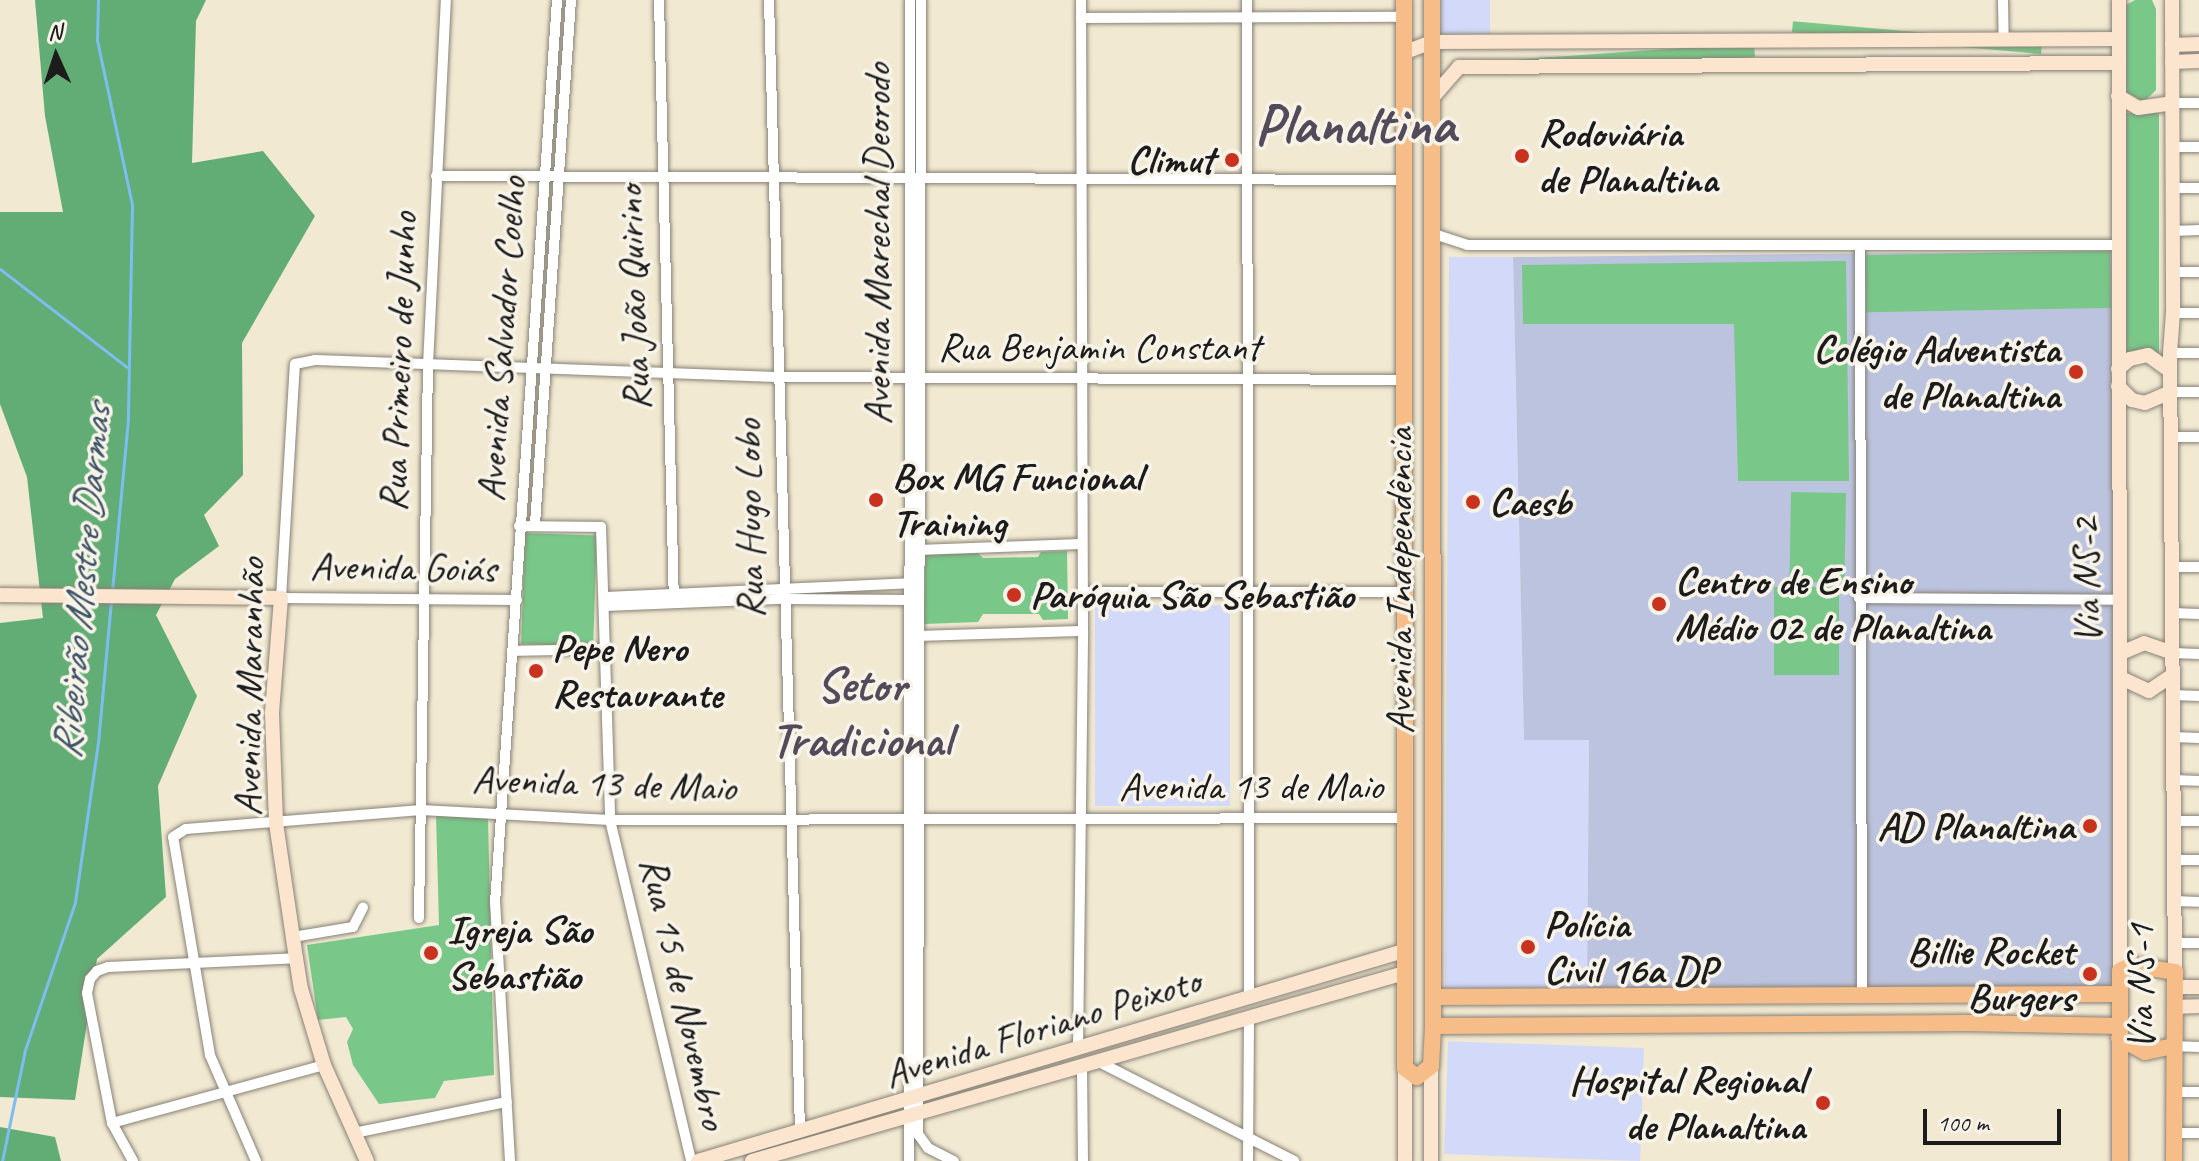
<!DOCTYPE html>
<meta charset="utf-8">
<style>
body{margin:0}
#map{position:relative;width:2199px;height:1161px;overflow:hidden;background:#f2e9d2;font-family:Caveat,sans-serif}
div>[style]{position:absolute}
[style*='--x']{left:calc(var(--x)*1px);top:calc(var(--y)*1px);width:calc(var(--w)*1px);rotate:calc(var(--a)*1deg)}
.built>*{inset:0;background:#d2d9f9;transform-origin:0 0}
.industrial>*{inset:0;background:#bcc3de}
.green>*{inset:0;background:#79c889;transform-origin:0 0}
.forest>*{inset:0;background:#62ac75}
.stream>*{height:3px;margin:-1.5px;padding:0 1.5px;transform-origin:1.5px;border-radius:1.5px;background:#7ebdf2}
.roads{filter:drop-shadow(0 0 2px #878277) drop-shadow(0 0 2px #878277)}
.street>*{height:10px;margin:-5px;padding:0 5px;transform-origin:5px;border-radius:5px;background:#fff}
.secondary>*{height:14px;margin:-7px;padding:0 7px;transform-origin:7px;border-radius:7px;background:#fce5cf}
.primary>*{height:16px;margin:-8px;padding:0 8px;transform-origin:8px;border-radius:8px;background:#f7bd88}
.dots>*{width:22px;height:22px;translate:-50% -50%;box-sizing:border-box;border:4px solid #f7f3e8;border-radius:50%}
span{translate:-50% -50%;white-space:nowrap;text-align:center;line-height:1.15;-webkit-text-stroke:7px #f7f3e8;paint-order:stroke}
.poi-label{font-size:40px;color:#1c1c1c;font-weight:700}
.left{translate:0 -50%;text-align:left}
.right{translate:-100% -50%;text-align:right}
.street-label{font-size:40px;color:#1c1c1c}
.water-label{font-size:42px;color:#3e5467;font-style:italic}
.district-label{font-size:48px;color:#534b59;font-weight:700}
.town-label{font-size:56px;color:#534b59;font-weight:700}
.north{position:absolute;left:16px;top:16px;width:80px;height:80px;-webkit-text-stroke:6px #f7f3e8;paint-order:stroke;rotate:357deg;font-size:22px;font-weight:700;line-height:32px;text-align:center;color:#1c1c1c}
.north::after{content:'';display:block;margin:auto;width:28px;height:36px;background:#1c1c1c;clip-path:polygon(50% 0,100% 100%,50% 72%,0 100%)}
.scale{position:absolute;left:1923px;top:1109px;width:138px;height:36px;box-sizing:border-box;border:4px solid #1c1c1c;border-top:0;padding-left:10px;font-size:24px;line-height:28px;white-space:nowrap;color:#1c1c1c;-webkit-text-stroke:6px #f7f3e8;paint-order:stroke}
</style>
<div id="map">
<div class="built">
<i style="left:1435px;top:0;width:55px;height:34px"></i>
<i style="clip-path:polygon(1449px 257px,1513px 257px,1524px 739px,1589px 740px,1587px 991px,1445px 990px)"></i>
<i style="left:1095px;top:605px;width:135px;height:201px"></i>
<i style="left:1644px;top:1048px;width:113px;height:196px;rotate:92deg"></i>
</div>
<div class="industrial">
<i style="clip-path:polygon(2110px 251px,2115px 256px,2115px 980px,2109px 988px,1587px 991px,1589px 740px,1524px 740px,1513px 257px)"></i>
</div>
<div class="green">
<i style="clip-path:polygon(2135px 0,2152px 0,2156px 9px,2156px 90px,2144px 102px,2126px 92px,2126px 5px)"></i>
<i style="left:1754px;top:43px;width:14px;height:252px;rotate:86deg"></i>
<i style="left:2042px;top:43px;width:11px;height:250px;rotate:95deg"></i>
<i style="left:2159px;top:113px;width:241px;height:37px;rotate:90deg"></i>
<i style="left:2110px;top:251px;width:57px;height:245px;rotate:89deg"></i>
<i style="clip-path:polygon(1846px 261px,1849px 481px,1738px 481px,1734px 324px,1523px 324px,1522px 265px)"></i>
<i style="left:1791px;top:492px;width:55px;height:90px;rotate:1deg"></i>
<i style="left:525px;top:533px;width:72px;height:111px;rotate:2deg"></i>
<i style="clip-path:polygon(1067px 551px,1068px 619px,1043px 620px,1039px 614px,983px 614px,978px 622px,924px 624px,925px 554px,978px 553px,983px 558px,1038px 557px,1041px 552px)"></i>
<i style="left:1839px;top:587px;width:88px;height:65px;rotate:90deg"></i>
<i style="clip-path:polygon(436px 815px,488px 817px,494px 1075px,444px 1081px,435px 1098px,379px 1104px,353px 1065px,347px 1042px,353px 1029px,346px 1017px,318px 1020px,307px 945px,439px 925px)"></i>
</div>
<div class="forest">
<i style="clip-path:polygon(35px 0,206px 0,196px 21px,192px 163px,263px 151px,315px 216px,242px 343px,243px 475px,204px 515px,219px 546px,175px 579px,156px 615px,197px 696px,158px 786px,166px 897px,97px 959px,75px 1100px,0 1097px,0 623px,43px 618px,27px 477px,0 404px,0 212px,63px 212px,45px 116px)"></i>
<i style="clip-path:polygon(0 1127px,55px 1137px,61px 1161px,0 1161px)"></i>
</div>
<div class="stream">
<i style="--x:98;--y:0;--w:40;--a:91.4"></i>
<i style="--x:97;--y:40;--w:169;--a:78"></i>
<i style="--x:132;--y:205;--w:214;--a:91.1"></i>
<i style="--x:128;--y:419;--w:174;--a:95.3"></i>
<i style="--x:0;--y:269;--w:160;--a:37.7"></i>
<i style="--x:2;--y:1161;--w:113;--a:-78.3"></i>
<i style="--x:25;--y:1050;--w:156;--a:-71.3"></i>
<i style="--x:75;--y:902;--w:161;--a:-81.8"></i>
<i style="--x:98;--y:743;--w:145;--a:-84.8"></i>
</div>
<div class="roads">
<div class="street">
<i style="--x:659;--y:0;--w:603;--a:88.58"></i>
<i style="--x:769;--y:0;--w:1132;--a:88.43"></i>
<i style="--x:921;--y:0;--w:1134;--a:90.15"></i>
<i style="--x:918;--y:1134;--w:17;--a:54"></i>
<i style="--x:928;--y:1148;--w:29;--a:27"></i>
<i style="--x:1247;--y:0;--w:999;--a:89.89"></i>
<i style="--x:2003;--y:0;--w:39;--a:89"></i>
<i style="--x:1081;--y:18;--w:322;--a:-0.2"></i>
<i style="--x:2172;--y:103;--w:27;--a:0"></i>
<i style="--x:2172;--y:147;--w:27;--a:0"></i>
<i style="--x:436;--y:176;--w:968;--a:0.24"></i>
<i style="--x:2172;--y:188;--w:27;--a:0"></i>
<i style="--x:2173;--y:231;--w:26;--a:-2"></i>
<i style="--x:1431;--y:233;--w:38;--a:18"></i>
<i style="--x:1467;--y:245;--w:652;--a:0"></i>
<i style="--x:1860;--y:246;--w:751;--a:89.85"></i>
<i style="--x:2173;--y:272;--w:26;--a:0"></i>
<i style="--x:2173;--y:313;--w:26;--a:0"></i>
<i style="--x:2170;--y:353;--w:29;--a:0"></i>
<i style="--x:2171;--y:392;--w:28;--a:0"></i>
<i style="--x:2170;--y:437;--w:29;--a:0"></i>
<i style="--x:535;--y:524;--w:525;--a:-86.07"></i>
<i style="--x:519;--y:526;--w:82;--a:0.7"></i>
<i style="--x:601;--y:527;--w:293;--a:88.2"></i>
<i style="--x:610;--y:820;--w:350;--a:76.6"></i>
<i style="--x:916;--y:550;--w:166;--a:-2.1"></i>
<i style="--x:2173;--y:567;--w:26;--a:0"></i>
<i style="--x:1082;--y:592;--w:322;--a:0"></i>
<i style="--x:606;--y:597;--w:309;--a:-2.6"></i>
<i style="--x:1859;--y:598;--w:261;--a:0.4"></i>
<i style="--x:517;--y:600;--w:236;--a:-179.5"></i>
<i style="--x:281;--y:598;--w:234;--a:-86.6"></i>
<i style="--x:295;--y:364;--w:20;--a:-11"></i>
<i style="--x:315;--y:360;--w:463;--a:2.1"></i>
<i style="--x:778;--y:377;--w:626;--a:0.27"></i>
<i style="--x:605;--y:606;--w:178;--a:-2.3"></i>
<i style="--x:783;--y:599;--w:126;--a:0.5"></i>
<i style="--x:2173;--y:613;--w:26;--a:2"></i>
<i style="--x:914;--y:636;--w:169;--a:-1.7"></i>
<i style="--x:512;--y:651;--w:94;--a:-1.2"></i>
<i style="--x:2173;--y:653;--w:26;--a:2"></i>
<i style="--x:2173;--y:695;--w:26;--a:2"></i>
<i style="--x:2173;--y:737;--w:26;--a:2"></i>
<i style="--x:2174;--y:780;--w:25;--a:2"></i>
<i style="--x:2174;--y:821;--w:25;--a:0"></i>
<i style="--x:2174;--y:860;--w:25;--a:0"></i>
<i style="--x:2174;--y:901;--w:25;--a:2"></i>
<i style="--x:419;--y:918;--w:553;--a:-89.07"></i>
<i style="--x:428;--y:365;--w:365;--a:-87.2"></i>
<i style="--x:293;--y:937;--w:61;--a:-9.5"></i>
<i style="--x:353;--y:927;--w:22;--a:-63"></i>
<i style="--x:2174;--y:943;--w:25;--a:0"></i>
<i style="--x:2173;--y:1046;--w:26;--a:2"></i>
<i style="--x:1078;--y:1049;--w:418;--a:-89.3"></i>
<i style="--x:1083;--y:631;--w:631;--a:-90.18"></i>
<i style="--x:1099;--y:1062;--w:219;--a:26.9"></i>
<i style="--x:1082;--y:1067;--w:94;--a:89.4"></i>
<i style="--x:2174;--y:1092;--w:25;--a:0"></i>
<i style="--x:112;--y:1123;--w:220;--a:-15.3"></i>
<i style="--x:354;--y:1133;--w:156;--a:-11.5"></i>
<i style="--x:2174;--y:1133;--w:25;--a:0"></i>
<i style="--x:133;--y:1161;--w:43;--a:-118.9"></i>
<i style="--x:112;--y:1123;--w:132;--a:-100.9"></i>
<i style="--x:87;--y:993;--w:14;--a:-78"></i>
<i style="--x:90;--y:979;--w:11;--a:-49"></i>
<i style="--x:97;--y:971;--w:12;--a:-20"></i>
<i style="--x:108;--y:967;--w:188;--a:-2.7"></i>
<i style="--x:256;--y:1161;--w:116;--a:-113.5"></i>
<i style="--x:210;--y:1055;--w:221;--a:-99.6"></i>
<i style="--x:173;--y:837;--w:15;--a:-32"></i>
<i style="--x:186;--y:829;--w:236;--a:-4.6"></i>
<i style="--x:421;--y:810;--w:189;--a:3"></i>
<i style="--x:610;--y:820;--w:794;--a:-0.14"></i>
<i style="--x:510;--y:1161;--w:258;--a:-93.3"></i>
<i style="--x:495;--y:903;--w:905;--a:-86.07"></i>
<i style="--x:909;--y:1161;--w:1161;--a:-89.95"></i>
<i style="--x:1248;--y:1161;--w:142;--a:-89.6"></i>
</div>
<div class="secondary">
<i style="--x:2119;--y:0;--w:971;--a:89.94"></i>
<i style="--x:2172;--y:0;--w:313;--a:89.8"></i>
<i style="--x:2173;--y:313;--w:40;--a:94.3"></i>
<i style="--x:2170;--y:353;--w:619;--a:89.54"></i>
<i style="--x:2172;--y:45;--w:27;--a:-2"></i>
<i style="--x:1403;--y:53;--w:31;--a:-21"></i>
<i style="--x:1432;--y:42;--w:687;--a:-0.25"></i>
<i style="--x:2172;--y:62;--w:27;--a:-2"></i>
<i style="--x:2118;--y:96;--w:23;--a:31"></i>
<i style="--x:2138;--y:108;--w:34;--a:-8"></i>
<i style="--x:1432;--y:98;--w:41;--a:-48.9"></i>
<i style="--x:1459;--y:67;--w:660;--a:-0.35"></i>
<i style="--x:2118;--y:369;--w:16;--a:-40"></i>
<i style="--x:2130;--y:359;--w:18;--a:-13"></i>
<i style="--x:2148;--y:355;--w:27;--a:36"></i>
<i style="--x:2118;--y:386;--w:20;--a:45"></i>
<i style="--x:2132;--y:400;--w:13;--a:13"></i>
<i style="--x:2145;--y:403;--w:28;--a:-23"></i>
<i style="--x:0;--y:595;--w:281;--a:0.6"></i>
<i style="--x:281;--y:598;--w:115;--a:94.5"></i>
<i style="--x:272;--y:713;--w:110;--a:87.9"></i>
<i style="--x:276;--y:823;--w:136;--a:81.6"></i>
<i style="--x:296;--y:958;--w:31;--a:81"></i>
<i style="--x:301;--y:989;--w:79;--a:73.2"></i>
<i style="--x:324;--y:1065;--w:105;--a:65.9"></i>
<i style="--x:2121;--y:653;--w:25;--a:-23"></i>
<i style="--x:2144;--y:643;--w:31;--a:19"></i>
<i style="--x:2121;--y:678;--w:31;--a:25"></i>
<i style="--x:2149;--y:691;--w:29;--a:-34"></i>
<i style="--x:2174;--y:987;--w:25;--a:0"></i>
<i style="--x:2174;--y:1007;--w:25;--a:-2"></i>
<i style="--x:1431;--y:1066;--w:95;--a:90"></i>
<i style="--x:1405;--y:1068;--w:93;--a:90"></i>
<i style="--x:698;--y:1161;--w:737;--a:-16.57"></i>
<i style="--x:752;--y:1161;--w:679;--a:-16.08"></i>
</div>
<div class="primary">
<i style="--x:1404;--y:0;--w:1068;--a:89.95"></i>
<i style="--x:1405;--y:1068;--w:15;--a:37"></i>
<i style="--x:1417;--y:1077;--w:18;--a:-38"></i>
<i style="--x:1431;--y:1066;--w:40;--a:-87.1"></i>
<i style="--x:1433;--y:1026;--w:1026;--a:-90.06"></i>
<i style="--x:1433;--y:997;--w:687;--a:-0.25"></i>
<i style="--x:1433;--y:1026;--w:533;--a:-0.32"></i>
<i style="--x:1966;--y:1023;--w:154;--a:1.1"></i>
<i style="--x:2119;--y:1038;--w:30;--a:28"></i>
<i style="--x:2145;--y:1052;--w:29;--a:-12"></i>
<i style="--x:2120;--y:1161;--w:190;--a:-90"></i>
<i style="--x:2120;--y:971;--w:13;--a:-27"></i>
<i style="--x:2132;--y:965;--w:44;--a:9.2"></i>
<i style="--x:2175;--y:972;--w:189;--a:90.3"></i>
</div>
</div>
<div class="dots">
<i style="left:1522px;top:156px;background:#c8321e"></i>
<i style="left:1232px;top:160px;background:#c8321e"></i>
<i style="left:2076px;top:372px;background:#c8321e"></i>
<i style="left:876px;top:500px;background:#c8321e"></i>
<i style="left:1473px;top:502px;background:#c8321e"></i>
<i style="left:1014px;top:595px;background:#c8321e"></i>
<i style="left:1659px;top:604px;background:#c8321e"></i>
<i style="left:536px;top:671px;background:#c8321e"></i>
<i style="left:2090px;top:826px;background:#c8321e"></i>
<i style="left:1528px;top:947px;background:#c8321e"></i>
<i style="left:431px;top:953px;background:#c8321e"></i>
<i style="left:2090px;top:974px;background:#c8321e"></i>
<i style="left:1823px;top:1103px;background:#c8321e"></i>
</div>
<div class="poi-label">
<span class="left" style="left:1538px;top:156px">Rodoviária<br>de Planaltina</span>
<span class="right" style="left:1214px;top:160px">Climut</span>
<span class="right" style="left:2060px;top:372px">Colégio Adventista<br>de Planaltina</span>
<span class="left" style="left:892px;top:500px">Box MG Funcional<br>Training</span>
<span class="left" style="left:1489px;top:502px">Caesb</span>
<span class="left" style="left:1675px;top:604px">Centro de Ensino<br>Médio 02 de Planaltina</span>
<span class="left" style="left:1030px;top:595px">Paróquia São Sebastião</span>
<span class="left" style="left:552px;top:671px">Pepe Nero<br>Restaurante</span>
<span class="right" style="left:2074px;top:826px">AD Planaltina</span>
<span class="left" style="left:1544px;top:947px">Polícia<br>Civil 16a DP</span>
<span class="left" style="left:447px;top:953px">Igreja São<br>Sebastião</span>
<span class="right" style="left:2074px;top:974px">Billie Rocket<br>Burgers</span>
<span class="right" style="left:1805px;top:1103px">Hospital Regional<br>de Planaltina</span>
</div>
<div class="street-label">
<span style="left:877px;top:244px;rotate:-90deg">Avenida Marechal Deorodo</span>
<span style="left:633px;top:298px;rotate:-92deg">Rua João Quirino</span>
<span style="left:501px;top:339px;rotate:-86deg">Avenida Salvador Coelho</span>
<span style="left:1099px;top:347px">Rua Benjamin Constant</span>
<span style="left:398px;top:362px;rotate:-88deg">Rua Primeiro de Junho</span>
<span style="left:749px;top:519px;rotate:-91deg">Rua Hugo Lobo</span>
<span style="left:403px;top:567px;rotate:1deg">Avenida Goiás</span>
<span style="left:1399px;top:581px;rotate:-90deg">Avenida Independência</span>
<span style="left:2086px;top:581px;rotate:-91deg">Via NS-2</span>
<span style="left:249px;top:687px;rotate:-89deg">Avenida Maranhão</span>
<span style="left:604px;top:783px;rotate:2deg">Avenida 13 de Maio</span>
<span style="left:1251px;top:786px">Avenida 13 de Maio</span>
<span style="left:2140px;top:987px;rotate:-90deg">Via NS-1</span>
<span style="left:684px;top:993px;rotate:77deg">Rua 15 de Novembro</span>
<span style="left:1042px;top:1027px;rotate:-17deg">Avenida Floriano Peixoto</span>
</div>
<div class="water-label">
<span style="left:82px;top:582px;rotate:-85deg">Ribeirão Mestre Darmas</span>
</div>
<div class="district-label">
<span style="left:861px;top:713px">Setor<br>Tradicional</span>
</div>
<div class="town-label">
<span style="left:1355px;top:125px">Planaltina</span>
</div>
<div class="north">N</div>
<div class="scale">100 m</div>
</div>
